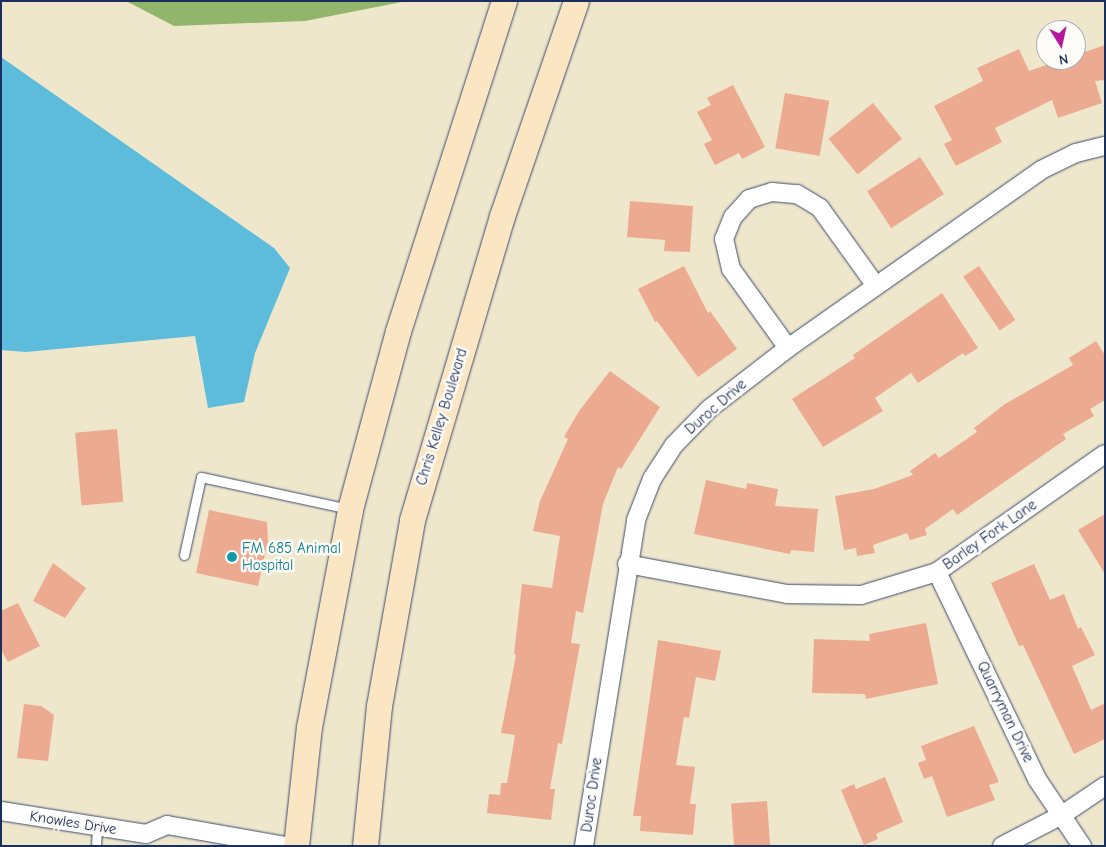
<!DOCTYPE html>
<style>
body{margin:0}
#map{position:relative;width:1106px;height:847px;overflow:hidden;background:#efe7cc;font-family:"Comic Neue",sans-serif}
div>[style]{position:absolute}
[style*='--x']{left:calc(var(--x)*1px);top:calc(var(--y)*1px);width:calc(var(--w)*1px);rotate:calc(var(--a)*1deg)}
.forest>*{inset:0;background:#91b66b}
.water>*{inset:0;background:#5dbcdb}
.building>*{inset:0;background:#ecaa91;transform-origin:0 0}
.roads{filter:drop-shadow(0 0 1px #3b4b6e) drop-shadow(0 0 1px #3b4b6e)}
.service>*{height:9px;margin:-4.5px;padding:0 4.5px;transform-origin:4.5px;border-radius:4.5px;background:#fff}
.minor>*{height:18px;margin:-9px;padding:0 9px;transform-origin:9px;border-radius:9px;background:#fff}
.secondary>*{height:25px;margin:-12.5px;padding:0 12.5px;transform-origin:12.5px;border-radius:12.5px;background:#fbe6c4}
.dots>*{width:14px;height:14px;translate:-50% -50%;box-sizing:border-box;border:2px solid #fdfcf7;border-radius:50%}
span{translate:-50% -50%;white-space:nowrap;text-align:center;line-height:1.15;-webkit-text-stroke:5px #fdfcf7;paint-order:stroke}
.street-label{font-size:15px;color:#1b2f5e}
.culture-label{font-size:15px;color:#0d838f}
.left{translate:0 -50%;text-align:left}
.frame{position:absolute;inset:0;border:2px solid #1b2f5e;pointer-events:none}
.north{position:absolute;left:1036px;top:20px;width:50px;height:50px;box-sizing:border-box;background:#fdfcf7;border:1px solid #a3aaba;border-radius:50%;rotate:170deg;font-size:14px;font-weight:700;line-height:20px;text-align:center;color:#1b2f5e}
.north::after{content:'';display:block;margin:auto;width:18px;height:22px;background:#b5179e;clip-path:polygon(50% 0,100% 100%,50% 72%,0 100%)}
</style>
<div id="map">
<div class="forest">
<i style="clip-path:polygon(126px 1px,407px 1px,305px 21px,174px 26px)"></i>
</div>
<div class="water">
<i style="clip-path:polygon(1px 57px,274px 248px,290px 268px,255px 353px,244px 402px,208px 408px,195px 336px,26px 352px,1px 350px)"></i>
</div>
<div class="building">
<i style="clip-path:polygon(1105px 45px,1105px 80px,1095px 81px,1102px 103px,1058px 118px,1052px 100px,995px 128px,1002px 142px,956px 166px,944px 144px,952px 140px,934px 106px,983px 81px,977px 68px,1019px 49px,1029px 71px,1061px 60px,1076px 60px,1076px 55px)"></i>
<i style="clip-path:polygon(733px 85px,765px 147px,742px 159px,739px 153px,715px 165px,704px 144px,712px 140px,697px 112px,711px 105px,707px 98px)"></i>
<i style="left:785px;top:93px;width:45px;height:56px;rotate:10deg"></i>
<i style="left:873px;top:103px;width:46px;height:57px;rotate:51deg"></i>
<i style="left:920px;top:157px;width:44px;height:63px;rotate:57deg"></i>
<i style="clip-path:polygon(630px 201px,693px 206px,690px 252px,664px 251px,665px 240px,627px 237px)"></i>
<i style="clip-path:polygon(684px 266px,708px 313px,710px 311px,737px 349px,698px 377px,657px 321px,655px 322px,638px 289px)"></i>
<i style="left:979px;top:266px;width:65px;height:19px;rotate:56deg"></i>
<i style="clip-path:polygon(942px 293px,978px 348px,965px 356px,963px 353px,918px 383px,911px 373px,875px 398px,883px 411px,823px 447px,792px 399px,855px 358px,853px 355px)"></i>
<i style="clip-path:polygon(1096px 341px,1105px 355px,1105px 400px,1090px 409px,1094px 416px,1063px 434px,1066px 439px,957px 515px,953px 509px,925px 529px,927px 535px,910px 540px,907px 533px,873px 545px,875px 553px,857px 556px,856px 548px,844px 550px,835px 496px,874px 489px,913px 475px,910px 471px,935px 453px,939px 458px,977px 432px,974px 428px,1005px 404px,1073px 365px,1069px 358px)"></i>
<i style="clip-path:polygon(610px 371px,660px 407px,621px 469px,618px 467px,603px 504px,583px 613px,576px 611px,571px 643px,580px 644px,562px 744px,558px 743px,550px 789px,555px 789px,551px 820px,487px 813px,489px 794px,500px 795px,501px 783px,507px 783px,515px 735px,501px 733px,516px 655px,514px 654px,522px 584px,552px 588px,560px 536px,533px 531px,540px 501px,568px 439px,564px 437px,579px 411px)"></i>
<i style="left:117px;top:429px;width:73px;height:42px;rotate:85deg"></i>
<i style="clip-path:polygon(706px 480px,746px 489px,747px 483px,778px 489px,775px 506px,818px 509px,814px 552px,791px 550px,790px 554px,694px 534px)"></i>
<i style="clip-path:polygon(209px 510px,267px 522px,268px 541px,258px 586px,196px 573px)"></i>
<i style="clip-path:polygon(1105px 514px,1105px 574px,1078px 530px)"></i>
<i style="clip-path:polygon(53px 563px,86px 588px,65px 618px,33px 601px)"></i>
<i style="clip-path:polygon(1034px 564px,1050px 600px,1064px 594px,1078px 629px,1081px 627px,1095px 655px,1072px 666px,1091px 710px,1105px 703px,1105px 739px,1074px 754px,1023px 645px,1019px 646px,991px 583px)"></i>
<i style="clip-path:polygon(18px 603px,40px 646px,8px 662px,1px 650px,1px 611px)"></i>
<i style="clip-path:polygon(926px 623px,938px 684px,866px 699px,865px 694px,812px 693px,814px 639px,870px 641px,869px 634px)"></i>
<i style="clip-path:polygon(658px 640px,721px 651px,715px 681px,696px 677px,689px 718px,684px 717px,676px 765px,695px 767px,690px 804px,696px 804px,693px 835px,640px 831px,641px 816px,633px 816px)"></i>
<i style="clip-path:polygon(24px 704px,41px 706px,54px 715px,48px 761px,17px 758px)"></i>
<i style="clip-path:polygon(974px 726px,999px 782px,989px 785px,995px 800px,947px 817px,932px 776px,924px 779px,918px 763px,926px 760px,921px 746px)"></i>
<i style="clip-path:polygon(885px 777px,903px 822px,876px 834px,878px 839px,864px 845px,841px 790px,854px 784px,856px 789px)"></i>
<i style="left:767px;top:801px;width:45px;height:36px;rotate:86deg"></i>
</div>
<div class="roads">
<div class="service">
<i style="--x:184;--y:555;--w:80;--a:-77.7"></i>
<i style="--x:201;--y:477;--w:151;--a:12.2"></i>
<i style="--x:96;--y:846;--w:19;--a:-87"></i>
</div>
<div class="minor">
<i style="--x:788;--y:348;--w:97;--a:-125.8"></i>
<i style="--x:731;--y:269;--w:31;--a:-103"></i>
<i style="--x:724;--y:239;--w:24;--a:-68"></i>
<i style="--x:733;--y:217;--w:24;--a:-48"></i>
<i style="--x:749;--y:199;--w:24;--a:-17"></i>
<i style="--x:772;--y:192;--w:25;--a:5"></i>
<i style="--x:797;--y:194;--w:27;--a:31"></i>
<i style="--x:820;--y:208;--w:96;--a:54.3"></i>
<i style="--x:627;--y:564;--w:163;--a:10.6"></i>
<i style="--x:787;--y:594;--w:74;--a:0.8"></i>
<i style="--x:861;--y:595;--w:79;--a:-16.8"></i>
<i style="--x:937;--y:572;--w:205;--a:-35.1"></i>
<i style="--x:937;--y:572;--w:230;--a:64.2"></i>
<i style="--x:1037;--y:779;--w:81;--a:56.1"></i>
<i style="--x:1;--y:811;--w:147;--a:9"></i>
<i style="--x:146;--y:834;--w:23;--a:-23"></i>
<i style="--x:167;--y:825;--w:121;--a:10"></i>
<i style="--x:584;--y:846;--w:330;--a:-80.9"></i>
<i style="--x:636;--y:520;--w:44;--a:-68.7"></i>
<i style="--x:652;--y:479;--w:40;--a:-57.1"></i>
<i style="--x:674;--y:445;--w:50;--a:-45.8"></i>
<i style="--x:709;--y:409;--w:100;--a:-37.7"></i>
<i style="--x:788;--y:348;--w:309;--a:-35.1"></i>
<i style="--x:1041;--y:170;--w:39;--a:-26"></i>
<i style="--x:1076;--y:153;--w:30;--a:-14"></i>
<i style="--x:1002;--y:846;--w:68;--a:-27.3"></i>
<i style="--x:1062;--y:815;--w:52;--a:-34"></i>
</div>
<div class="secondary">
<i style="--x:296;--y:846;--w:120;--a:-83.8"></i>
<i style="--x:309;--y:727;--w:222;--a:-79.3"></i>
<i style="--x:350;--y:509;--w:184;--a:-74.9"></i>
<i style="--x:398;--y:331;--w:347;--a:-72.2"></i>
<i style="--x:365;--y:846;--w:141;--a:-84.3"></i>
<i style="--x:379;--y:706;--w:189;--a:-79.9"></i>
<i style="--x:412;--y:520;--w:317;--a:-73.5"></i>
<i style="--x:502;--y:216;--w:227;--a:-71"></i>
</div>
</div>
<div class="dots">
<i style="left:232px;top:557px;background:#0f9aa8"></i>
</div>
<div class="street-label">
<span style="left:716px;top:407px;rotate:-41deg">Duroc Drive</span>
<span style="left:442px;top:417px;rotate:-73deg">Chris Kelley Boulevard</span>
<span style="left:990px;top:535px;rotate:-35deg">Barley Fork Lane</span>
<span style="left:1005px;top:712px;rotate:64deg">Quarryman Drive</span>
<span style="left:592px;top:795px;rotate:-82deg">Duroc Drive</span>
<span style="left:73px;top:823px;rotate:9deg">Knowles Drive</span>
</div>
<div class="culture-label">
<span class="left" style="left:242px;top:557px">FM 685 Animal<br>Hospital</span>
</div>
<div class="frame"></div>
<div class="north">N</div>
</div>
